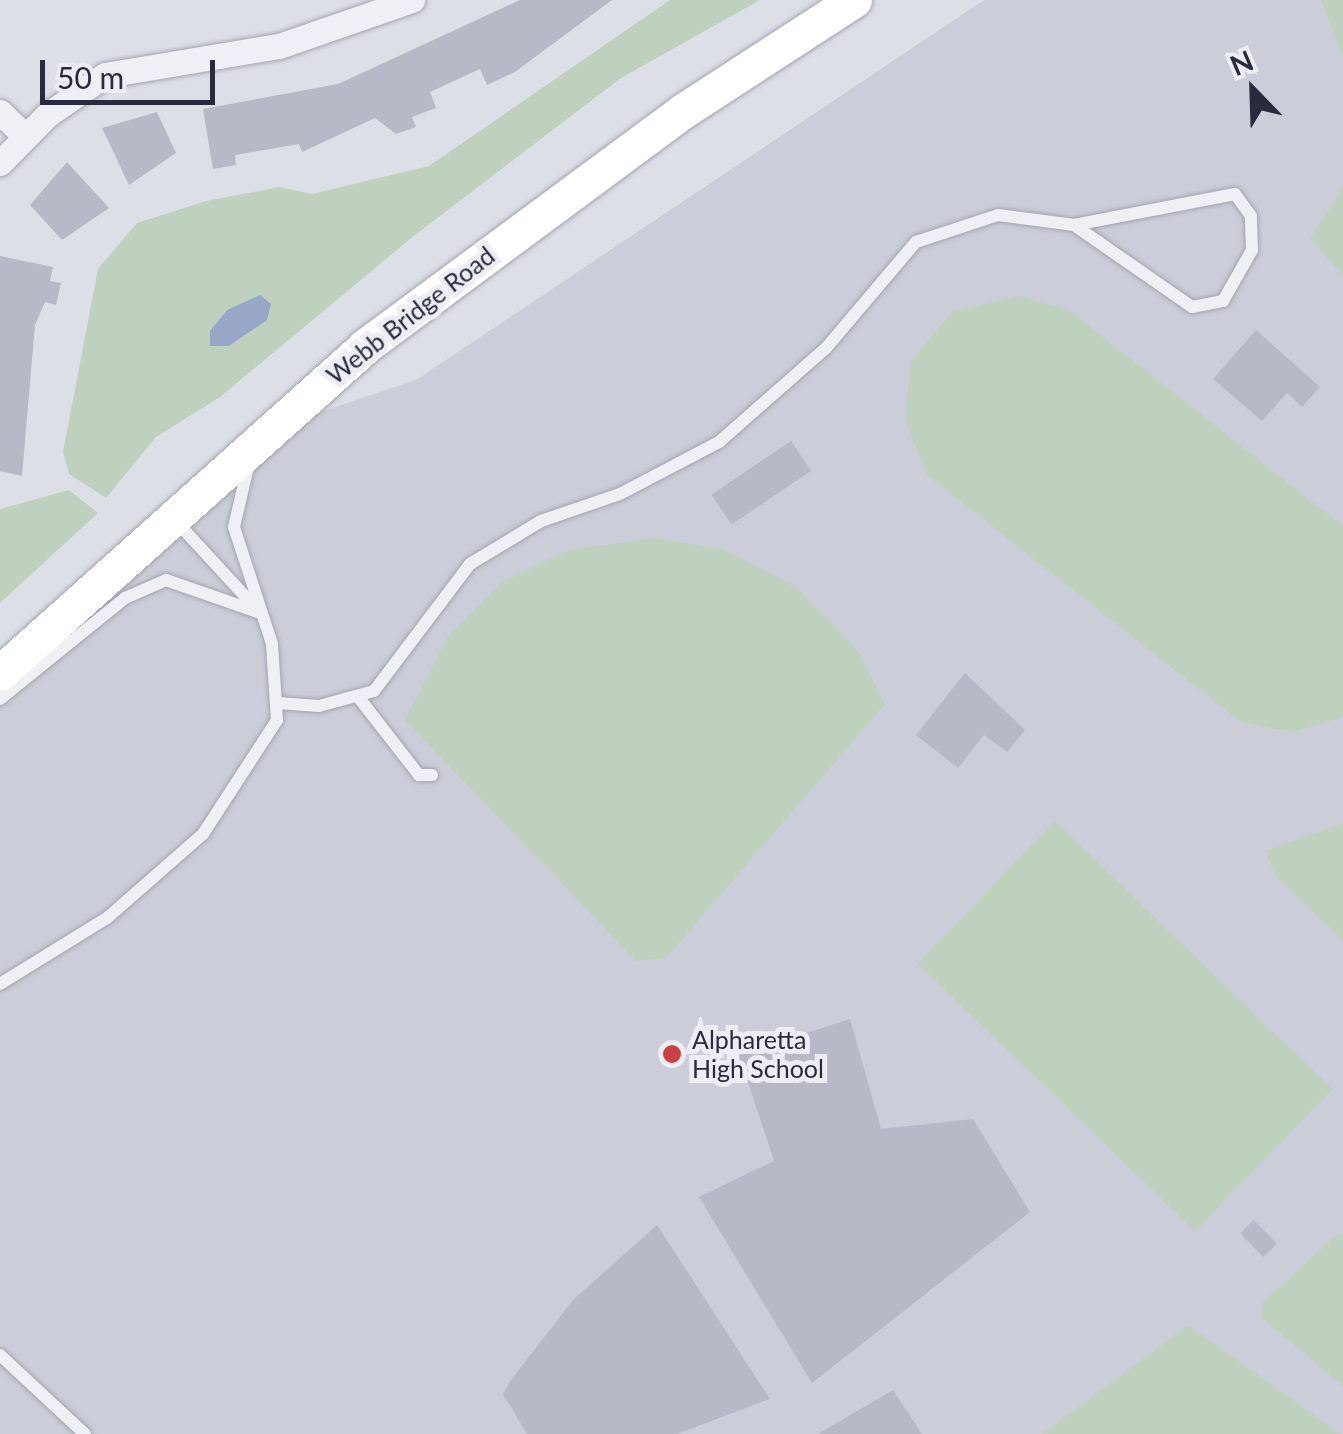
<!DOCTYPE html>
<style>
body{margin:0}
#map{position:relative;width:1343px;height:1434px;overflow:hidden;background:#dddfe7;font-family:Lato,sans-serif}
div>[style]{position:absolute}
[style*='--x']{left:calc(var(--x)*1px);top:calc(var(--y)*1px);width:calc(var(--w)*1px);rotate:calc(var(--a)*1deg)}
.built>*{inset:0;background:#cbced8}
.green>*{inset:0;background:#c0d0be;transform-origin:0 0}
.water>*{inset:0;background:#98a7c7}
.building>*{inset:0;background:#b7bac6;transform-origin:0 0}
.roads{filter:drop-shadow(0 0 2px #a3a5b1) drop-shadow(0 0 2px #a3a5b1)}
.lane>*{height:12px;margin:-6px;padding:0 6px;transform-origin:6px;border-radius:6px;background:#eff0f5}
.street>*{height:25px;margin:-12.5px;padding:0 12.5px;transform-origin:12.5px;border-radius:12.5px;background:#eff0f5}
.secondary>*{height:35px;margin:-17.5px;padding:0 17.5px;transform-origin:17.5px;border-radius:17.5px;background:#fff}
.dots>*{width:28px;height:28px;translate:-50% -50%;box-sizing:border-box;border:5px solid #eceef4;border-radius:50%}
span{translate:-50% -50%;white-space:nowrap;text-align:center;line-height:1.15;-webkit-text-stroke:10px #eceef4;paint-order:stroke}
.street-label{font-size:25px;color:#272b3d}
.poi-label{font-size:25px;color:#272b3d}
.left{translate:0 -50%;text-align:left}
.north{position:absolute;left:1203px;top:40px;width:100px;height:100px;-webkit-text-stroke:8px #eceef4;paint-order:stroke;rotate:337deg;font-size:28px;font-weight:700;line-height:40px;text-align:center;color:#272b3d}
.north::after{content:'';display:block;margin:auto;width:35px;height:45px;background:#272b3d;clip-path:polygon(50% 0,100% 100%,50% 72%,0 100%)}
.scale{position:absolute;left:40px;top:60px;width:175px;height:45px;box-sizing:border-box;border:5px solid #272b3d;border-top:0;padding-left:12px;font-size:30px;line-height:35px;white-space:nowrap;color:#272b3d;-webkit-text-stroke:8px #eceef4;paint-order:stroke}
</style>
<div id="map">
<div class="built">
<i style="clip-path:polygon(984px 0,1343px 0,1343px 1434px,0 1434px,0 673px,266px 430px,416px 380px)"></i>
</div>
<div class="green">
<i style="clip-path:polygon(670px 0,760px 0,621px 78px,415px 235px,220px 397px,156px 437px,106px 498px,69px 474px,63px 452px,98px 269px,137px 223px,206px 201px,280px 187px,312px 194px,429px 166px)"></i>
<i style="clip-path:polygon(1321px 0,1343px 0,1343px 57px)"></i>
<i style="clip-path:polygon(1343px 187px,1343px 275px,1310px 239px)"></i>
<i style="clip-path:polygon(1020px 296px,1070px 311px,1343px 526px,1343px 717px,1294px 732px,1242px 723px,928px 476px,905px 421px,911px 361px,953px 311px)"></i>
<i style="clip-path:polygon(69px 490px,98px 513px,0 603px,0 509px)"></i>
<i style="clip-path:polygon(653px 538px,723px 549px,799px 589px,858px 651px,885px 704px,666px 958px,636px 961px,405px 720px,447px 637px,502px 582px,569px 550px)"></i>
<i style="left:1055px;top:821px;width:386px;height:198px;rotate:44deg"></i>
<i style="clip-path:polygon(1343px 823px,1343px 940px,1277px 879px,1265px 851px)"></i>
<i style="clip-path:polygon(1336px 1235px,1343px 1235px,1343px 1386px,1262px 1318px,1263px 1302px)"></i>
<i style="clip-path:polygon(1188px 1325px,1341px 1434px,1042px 1434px)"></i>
</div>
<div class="water">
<i style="clip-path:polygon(260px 295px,271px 304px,267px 320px,229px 346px,210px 346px,210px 331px,227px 310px)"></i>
</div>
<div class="building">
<i style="clip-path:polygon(520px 0,612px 0,515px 72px,487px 85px,480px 69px,430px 92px,436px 108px,412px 117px,416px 127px,396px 134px,375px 118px,302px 152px,299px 144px,235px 155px,236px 165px,213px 169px,203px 109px,338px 84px)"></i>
<i style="clip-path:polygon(157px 112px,176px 153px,129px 185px,102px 128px)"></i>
<i style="clip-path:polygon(67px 162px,109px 208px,62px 240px,30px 205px)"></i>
<i style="clip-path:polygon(0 256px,53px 267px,50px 281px,61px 283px,56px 305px,45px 302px,35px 325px,22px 476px,0 471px)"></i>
<i style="clip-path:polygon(1256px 330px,1320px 387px,1302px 407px,1287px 393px,1262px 421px,1213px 379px)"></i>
<i style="left:791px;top:441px;width:36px;height:96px;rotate:56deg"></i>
<i style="clip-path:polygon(965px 673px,1025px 730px,1007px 752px,984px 735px,958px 768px,916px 735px)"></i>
<i style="clip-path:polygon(850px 1019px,881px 1129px,973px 1119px,1030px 1212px,812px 1383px,699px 1197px,774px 1161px,739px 1055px)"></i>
<i style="left:1254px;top:1220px;width:33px;height:19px;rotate:46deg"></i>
<i style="clip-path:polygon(657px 1225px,770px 1399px,677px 1434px,527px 1434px,503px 1394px,511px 1380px,573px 1300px)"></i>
<i style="clip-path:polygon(893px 1390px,922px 1434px,818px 1434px)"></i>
</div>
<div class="roads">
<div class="lane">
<i style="--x:175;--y:520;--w:120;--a:47.4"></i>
<i style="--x:359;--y:698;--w:98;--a:52.1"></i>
<i style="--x:419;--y:775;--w:13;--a:0"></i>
<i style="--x:0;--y:699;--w:161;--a:-38.9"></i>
<i style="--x:125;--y:598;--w:45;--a:-23.7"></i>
<i style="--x:166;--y:580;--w:101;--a:19.2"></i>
<i style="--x:278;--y:703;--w:41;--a:4.2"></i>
<i style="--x:319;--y:706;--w:57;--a:-15.3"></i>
<i style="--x:374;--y:691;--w:159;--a:-52.9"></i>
<i style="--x:470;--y:564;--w:83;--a:-31.2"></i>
<i style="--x:541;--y:521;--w:83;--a:-18.9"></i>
<i style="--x:620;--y:494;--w:112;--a:-27.7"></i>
<i style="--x:719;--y:442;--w:142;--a:-41.3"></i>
<i style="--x:826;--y:348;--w:139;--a:-49.7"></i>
<i style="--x:916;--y:242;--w:86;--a:-18.2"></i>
<i style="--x:998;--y:215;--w:77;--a:7.5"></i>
<i style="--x:1074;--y:225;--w:144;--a:34.8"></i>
<i style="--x:1192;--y:307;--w:32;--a:-11"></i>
<i style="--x:1223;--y:301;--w:59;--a:-60.4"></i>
<i style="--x:1252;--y:250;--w:34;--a:-92"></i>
<i style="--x:1251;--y:216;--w:27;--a:-126"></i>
<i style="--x:1235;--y:194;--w:164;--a:169.1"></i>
<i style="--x:0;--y:984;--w:126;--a:-31.7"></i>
<i style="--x:107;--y:918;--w:128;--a:-41.2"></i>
<i style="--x:203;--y:834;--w:136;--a:-57"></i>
<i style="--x:277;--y:720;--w:76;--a:-93.8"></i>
<i style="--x:272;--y:644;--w:123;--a:-108"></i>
<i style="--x:234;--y:527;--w:62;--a:-76.9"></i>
<i style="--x:0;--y:1355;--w:116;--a:42.9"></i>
</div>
<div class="street">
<i style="--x:0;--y:112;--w:35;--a:44"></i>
<i style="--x:0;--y:163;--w:67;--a:-45.6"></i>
<i style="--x:47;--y:115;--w:70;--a:-34.6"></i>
<i style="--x:105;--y:75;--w:176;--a:-9.5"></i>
<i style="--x:279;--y:46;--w:141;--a:-19.1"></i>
</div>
<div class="secondary">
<i style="--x:0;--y:673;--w:489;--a:-41.8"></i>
<i style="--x:364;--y:347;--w:397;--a:-36.5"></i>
<i style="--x:683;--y:111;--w:204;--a:-33"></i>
</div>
</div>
<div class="dots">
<i style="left:672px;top:1054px;background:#cc4142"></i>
</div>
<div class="street-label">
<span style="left:410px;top:315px;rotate:-38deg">Webb Bridge Road</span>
</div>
<div class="poi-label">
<span class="left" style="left:692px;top:1054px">Alpharetta<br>High School</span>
</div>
<div class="north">N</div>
<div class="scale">50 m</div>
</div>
